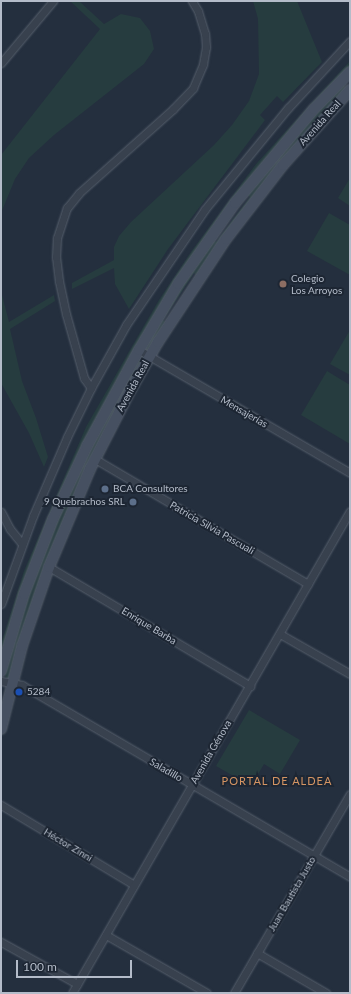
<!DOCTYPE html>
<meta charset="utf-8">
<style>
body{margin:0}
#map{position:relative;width:351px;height:994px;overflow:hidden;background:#242f3e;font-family:Lato,sans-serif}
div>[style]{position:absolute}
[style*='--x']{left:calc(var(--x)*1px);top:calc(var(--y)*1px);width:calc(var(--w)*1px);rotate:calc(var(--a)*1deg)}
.green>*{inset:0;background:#263c3f}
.roads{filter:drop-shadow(0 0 1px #565f6c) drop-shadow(0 0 1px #565f6c)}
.minor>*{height:7px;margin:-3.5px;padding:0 3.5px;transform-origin:3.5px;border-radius:3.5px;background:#38414e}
.secondary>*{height:10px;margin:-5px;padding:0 5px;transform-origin:5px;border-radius:5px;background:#465061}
.dots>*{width:11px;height:11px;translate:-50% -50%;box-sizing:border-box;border:2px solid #1d2633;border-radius:50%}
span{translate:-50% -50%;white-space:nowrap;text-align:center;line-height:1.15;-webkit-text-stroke:4px #1d2633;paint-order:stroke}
.street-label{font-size:10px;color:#b4bcc9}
.poi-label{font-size:10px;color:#b4bcc9}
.left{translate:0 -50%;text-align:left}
.right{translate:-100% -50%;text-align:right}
.neighbourhood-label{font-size:11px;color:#d59563;letter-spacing:1px}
.frame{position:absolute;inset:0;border:2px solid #b4bcc9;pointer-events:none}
.scale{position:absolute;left:16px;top:960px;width:116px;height:18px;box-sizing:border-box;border:2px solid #b4bcc9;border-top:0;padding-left:5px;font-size:12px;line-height:14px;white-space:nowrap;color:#b4bcc9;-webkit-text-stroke:3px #1d2633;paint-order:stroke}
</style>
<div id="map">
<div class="green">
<i style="clip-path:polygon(70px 1px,79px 1px,104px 24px,121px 14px,140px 18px,150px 31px,154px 49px,144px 64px,54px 135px,29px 158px,15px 179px,1px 213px,1px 155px,100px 29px)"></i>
<i style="clip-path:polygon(253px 1px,297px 1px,322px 62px,283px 102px,277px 96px,260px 115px,265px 120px,168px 249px,129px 309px,115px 284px,114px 268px,72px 289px,72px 283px,114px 260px,114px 247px,119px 236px,131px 222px,214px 145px,232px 125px,249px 101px,259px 74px,258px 19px)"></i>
<i style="clip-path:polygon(350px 61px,350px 72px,314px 109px,178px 284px,71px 479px,1px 671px,1px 644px,24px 571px,86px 427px,130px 350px,159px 300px,191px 252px,256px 164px)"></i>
<i style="clip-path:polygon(343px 85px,347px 88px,197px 276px,194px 273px,163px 320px,167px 323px,148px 350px,145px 348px,160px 319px,212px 240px,216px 242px,250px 197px,246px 194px,287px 145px)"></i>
<i style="clip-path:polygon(350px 178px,350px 206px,338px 198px)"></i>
<i style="clip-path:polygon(329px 213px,350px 225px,350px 275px,307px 251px)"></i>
<i style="clip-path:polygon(1px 291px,9px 322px,54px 295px,55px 301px,10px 329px,22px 381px,36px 418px,48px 457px,44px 467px,29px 433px,1px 383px)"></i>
<i style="clip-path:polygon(350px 330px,350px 375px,330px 364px)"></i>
<i style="clip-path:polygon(139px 357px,143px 362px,117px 409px,11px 678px,6px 678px,4px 672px,9px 651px,61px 505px)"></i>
<i style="clip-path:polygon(327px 371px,350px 385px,350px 444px,301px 415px)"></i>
<i style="clip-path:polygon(249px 710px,300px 740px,280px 774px,264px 764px,251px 786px,216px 766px)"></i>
</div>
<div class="roads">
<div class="minor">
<i style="--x:1;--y:63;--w:81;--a:-50"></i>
<i style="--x:139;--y:350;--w:244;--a:30.2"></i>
<i style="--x:91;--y:388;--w:12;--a:-125"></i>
<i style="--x:84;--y:378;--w:66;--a:-105.7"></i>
<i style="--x:66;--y:314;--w:34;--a:-102"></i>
<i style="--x:59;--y:281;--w:24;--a:-97"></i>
<i style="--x:56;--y:257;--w:19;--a:-87"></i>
<i style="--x:57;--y:238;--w:32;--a:-72"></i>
<i style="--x:67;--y:208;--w:19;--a:-51"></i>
<i style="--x:79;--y:193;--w:126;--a:-41.8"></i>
<i style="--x:173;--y:109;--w:29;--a:-46"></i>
<i style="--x:193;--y:88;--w:26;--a:-67"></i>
<i style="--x:203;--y:64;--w:17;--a:-80"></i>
<i style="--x:206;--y:47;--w:13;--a:-94"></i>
<i style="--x:205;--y:34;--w:24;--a:-107"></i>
<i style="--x:198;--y:11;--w:12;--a:-121"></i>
<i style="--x:95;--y:459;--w:247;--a:30.4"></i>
<i style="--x:1;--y:512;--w:19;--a:62"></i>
<i style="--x:10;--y:529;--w:19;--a:51"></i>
<i style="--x:49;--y:567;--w:234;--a:30.6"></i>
<i style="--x:1;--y:604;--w:94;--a:-70"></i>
<i style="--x:33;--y:516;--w:86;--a:-66.7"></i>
<i style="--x:67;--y:437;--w:55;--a:-63.9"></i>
<i style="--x:91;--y:388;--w:72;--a:-60.9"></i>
<i style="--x:126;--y:325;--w:140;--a:-55.7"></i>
<i style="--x:205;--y:209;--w:131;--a:-50.6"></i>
<i style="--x:288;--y:108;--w:91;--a:-47.2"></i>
<i style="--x:280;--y:634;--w:81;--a:29.7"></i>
<i style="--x:1;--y:681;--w:21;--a:11"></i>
<i style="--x:22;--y:685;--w:380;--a:30.3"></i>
<i style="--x:1;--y:805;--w:155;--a:31"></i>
<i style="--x:106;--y:935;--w:116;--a:29.9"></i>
<i style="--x:1;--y:942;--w:87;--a:28.9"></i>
<i style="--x:257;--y:953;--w:80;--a:30.1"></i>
<i style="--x:72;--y:993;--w:556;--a:-60.03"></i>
<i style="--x:234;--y:993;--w:230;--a:-59.8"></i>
</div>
<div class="secondary">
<i style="--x:1;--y:671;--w:80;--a:-73.4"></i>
<i style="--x:24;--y:594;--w:80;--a:-68.9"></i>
<i style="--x:53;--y:519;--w:81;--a:-65"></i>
<i style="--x:87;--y:446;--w:109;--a:-61.6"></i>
<i style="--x:139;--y:350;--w:77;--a:-59.4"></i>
<i style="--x:178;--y:284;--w:99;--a:-54.9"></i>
<i style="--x:235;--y:203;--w:123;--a:-50"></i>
<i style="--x:314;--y:109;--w:52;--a:-45.8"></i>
<i style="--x:1;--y:729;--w:86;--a:-75.8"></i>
<i style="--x:22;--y:646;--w:83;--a:-71.1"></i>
<i style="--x:49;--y:567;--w:106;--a:-67.3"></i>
<i style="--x:90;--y:469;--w:88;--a:-62.9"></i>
<i style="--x:130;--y:391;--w:56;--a:-60.3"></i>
<i style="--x:158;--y:342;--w:123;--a:-56.6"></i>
<i style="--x:226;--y:239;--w:93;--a:-52.4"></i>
<i style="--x:283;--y:165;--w:101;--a:-48.2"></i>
</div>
</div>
<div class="dots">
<i style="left:283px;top:284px;background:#8d6e63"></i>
<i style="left:105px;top:489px;background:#5c6f8a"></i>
<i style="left:133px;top:502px;background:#5c6f8a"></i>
<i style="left:19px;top:692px;background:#1a4fb4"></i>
</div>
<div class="street-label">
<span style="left:320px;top:123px;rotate:-48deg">Avenida Real</span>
<span style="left:133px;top:386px;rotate:-61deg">Avenida Real</span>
<span style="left:244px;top:412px;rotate:30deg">Mensajerías</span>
<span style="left:212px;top:528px;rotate:30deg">Patricia Silvia Pascuali</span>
<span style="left:149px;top:626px;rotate:31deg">Enrique Barba</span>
<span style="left:211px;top:752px;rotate:-60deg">Avenida Génova</span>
<span style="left:166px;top:770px;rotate:30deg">Saladillo</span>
<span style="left:68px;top:845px;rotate:31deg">Héctor Zinni</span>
<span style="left:292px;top:894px;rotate:-60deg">Juan Bautista Justo</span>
</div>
<div class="poi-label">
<span class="left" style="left:291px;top:284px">Colegio<br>Los Arroyos</span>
<span class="left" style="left:113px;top:489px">BCA Consultores</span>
<span class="right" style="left:125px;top:502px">9 Quebrachos SRL</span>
<span class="left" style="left:27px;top:692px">5284</span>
</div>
<div class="neighbourhood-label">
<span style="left:277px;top:781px">PORTAL DE ALDEA</span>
</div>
<div class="frame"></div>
<div class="scale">100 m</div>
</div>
